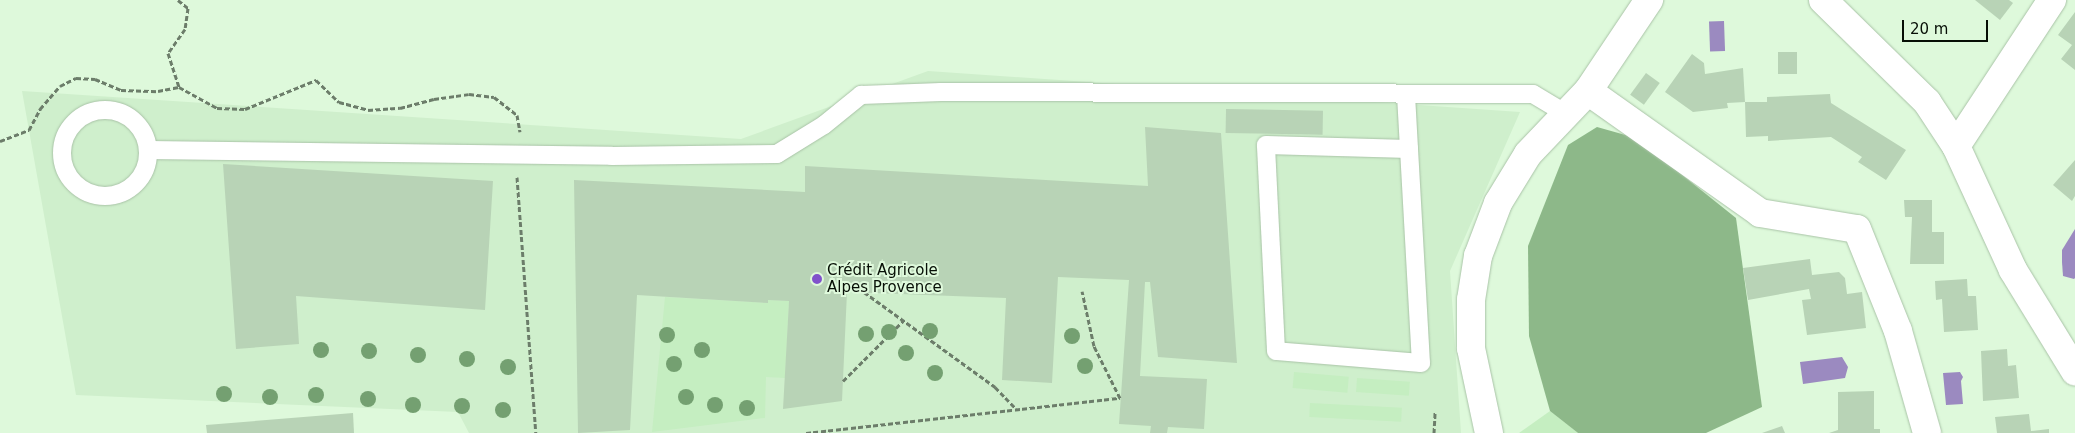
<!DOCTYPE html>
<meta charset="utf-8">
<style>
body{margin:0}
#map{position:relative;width:2075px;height:433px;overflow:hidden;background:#def9db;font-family:"DejaVu Sans",sans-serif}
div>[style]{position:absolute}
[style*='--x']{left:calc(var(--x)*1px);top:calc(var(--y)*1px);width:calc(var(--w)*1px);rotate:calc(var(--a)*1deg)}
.built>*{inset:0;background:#cfefcc}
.green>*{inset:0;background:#c5eec1;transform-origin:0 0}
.forest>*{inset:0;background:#8db889}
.water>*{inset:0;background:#9b8ac0;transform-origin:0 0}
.building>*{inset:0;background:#b8d3b6;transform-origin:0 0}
.path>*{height:3px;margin-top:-1.5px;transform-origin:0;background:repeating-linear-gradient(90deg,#6c7d6a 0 5px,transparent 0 7.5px)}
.roads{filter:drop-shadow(0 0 1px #a9c3a7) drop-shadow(0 0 1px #a9c3a7)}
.lane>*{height:18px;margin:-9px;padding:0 9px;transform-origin:9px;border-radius:9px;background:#fff}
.lane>.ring{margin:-9px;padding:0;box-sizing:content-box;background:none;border:18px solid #fff;border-radius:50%}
.street>*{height:28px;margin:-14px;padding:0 14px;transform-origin:14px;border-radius:14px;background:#fff}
.trees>*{width:16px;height:16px;margin:-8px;border-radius:50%;background:#74a071}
.dots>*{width:14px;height:14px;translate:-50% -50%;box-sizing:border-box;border:2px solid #def9db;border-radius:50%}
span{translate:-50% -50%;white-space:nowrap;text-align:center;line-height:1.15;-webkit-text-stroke:4px #def9db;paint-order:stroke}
.poi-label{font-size:15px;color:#070f06}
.left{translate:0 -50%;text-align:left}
.scale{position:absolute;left:1902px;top:20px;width:86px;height:22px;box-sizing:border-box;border:2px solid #070f06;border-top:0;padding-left:6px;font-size:15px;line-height:18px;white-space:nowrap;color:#070f06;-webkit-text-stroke:4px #def9db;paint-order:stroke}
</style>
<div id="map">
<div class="built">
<i style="clip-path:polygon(928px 71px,1520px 112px,1450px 271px,1461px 433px,469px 433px,458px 412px,76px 395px,22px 91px,741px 139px)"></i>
</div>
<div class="green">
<i style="clip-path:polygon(665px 297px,768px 303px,768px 300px,789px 301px,785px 378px,766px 377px,765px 418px,652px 432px)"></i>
<i style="left:1294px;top:372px;width:55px;height:16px;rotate:5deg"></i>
<i style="left:1357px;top:378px;width:53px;height:14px;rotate:4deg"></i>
<i style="left:1310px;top:403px;width:92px;height:14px;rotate:3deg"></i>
<i style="clip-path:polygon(1550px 411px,1578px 433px,1519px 433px)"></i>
</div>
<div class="forest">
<i style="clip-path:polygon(1597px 127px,1636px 138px,1736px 218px,1762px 407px,1706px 433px,1578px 433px,1550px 411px,1529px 336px,1528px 246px,1568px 145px)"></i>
</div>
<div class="water">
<i style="left:1724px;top:21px;width:30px;height:15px;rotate:88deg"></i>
<i style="clip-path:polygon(2075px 229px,2075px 278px,2074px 279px,2063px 276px,2062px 262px,2062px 250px)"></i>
<i style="clip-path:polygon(1842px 357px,1848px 367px,1845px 378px,1803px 384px,1800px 362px)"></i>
<i style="clip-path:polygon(1960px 372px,1963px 377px,1961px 381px,1963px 404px,1946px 405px,1943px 373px)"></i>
</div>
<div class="building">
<i style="clip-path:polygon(1975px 0,2009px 0,2013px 3px,2000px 20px)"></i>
<i style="clip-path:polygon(2075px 12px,2075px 70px,2061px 59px,2072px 45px,2058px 35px)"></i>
<i style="left:1797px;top:52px;width:22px;height:19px;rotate:90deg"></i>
<i style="clip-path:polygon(1692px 54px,1704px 63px,1705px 74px,1743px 68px,1745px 102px,1727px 103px,1728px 108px,1693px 112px,1665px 92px)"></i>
<i style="left:1646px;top:73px;width:17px;height:27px;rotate:36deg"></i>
<i style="clip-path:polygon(1830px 94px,1831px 103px,1906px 150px,1886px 180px,1858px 162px,1862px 157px,1831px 137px,1768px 141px,1768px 136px,1746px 137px,1745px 102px,1767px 102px,1767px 97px)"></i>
<i style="left:1226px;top:109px;width:97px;height:24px;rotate:1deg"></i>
<i style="clip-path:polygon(1145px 127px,1221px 133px,1237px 363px,1158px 357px,1150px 282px,1145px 282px,1140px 376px,1207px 379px,1204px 429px,1168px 427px,1167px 433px,1150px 433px,1151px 426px,1119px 424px,1129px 280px,1058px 277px,1052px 383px,1002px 380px,1006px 298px,847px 292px,842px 401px,783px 409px,789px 301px,768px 300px,768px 303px,637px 295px,630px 430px,578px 433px,574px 180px,805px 192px,805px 166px,1148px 186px)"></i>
<i style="clip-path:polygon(2075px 160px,2075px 196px,2072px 201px,2053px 185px)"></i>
<i style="clip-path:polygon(223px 164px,493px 181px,485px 310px,296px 296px,299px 344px,236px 349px)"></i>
<i style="clip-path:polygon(1904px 200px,1932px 200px,1932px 232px,1944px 232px,1944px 264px,1910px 264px,1912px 217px,1905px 217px)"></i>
<i style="clip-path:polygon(1810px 259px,1812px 275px,1839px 272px,1845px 278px,1847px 294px,1862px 292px,1866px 328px,1807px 335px,1802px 300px,1811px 299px,1809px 289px,1748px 300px,1743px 268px)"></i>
<i style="clip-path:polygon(1967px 279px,1968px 296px,1976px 296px,1978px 330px,1944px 332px,1942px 299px,1936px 300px,1935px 281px)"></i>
<i style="clip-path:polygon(2007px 349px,2008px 366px,2016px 365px,2019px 398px,1983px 401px,1981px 351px)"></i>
<i style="clip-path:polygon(1874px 391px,1874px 429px,1880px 429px,1880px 433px,1829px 433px,1838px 430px,1838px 392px)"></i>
<i style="clip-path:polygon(353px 413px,354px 433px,207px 433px,206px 425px)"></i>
<i style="clip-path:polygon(2029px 414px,2031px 431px,2049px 429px,2049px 433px,1997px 433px,1995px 417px)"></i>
<i style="clip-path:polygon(1782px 426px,1785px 433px,1762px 433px)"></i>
</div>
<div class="path">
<i style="--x:178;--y:0;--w:13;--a:39"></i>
<i style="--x:188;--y:8;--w:21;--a:98"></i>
<i style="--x:185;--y:29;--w:29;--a:125"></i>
<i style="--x:168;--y:53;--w:36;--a:72"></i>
<i style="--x:179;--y:87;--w:43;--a:28.9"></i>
<i style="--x:217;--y:108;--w:28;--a:2"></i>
<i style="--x:245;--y:109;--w:77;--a:-22.2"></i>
<i style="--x:316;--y:80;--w:32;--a:44"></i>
<i style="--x:339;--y:102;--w:30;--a:15"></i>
<i style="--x:368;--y:110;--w:32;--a:-4"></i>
<i style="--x:400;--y:108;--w:35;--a:-15"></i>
<i style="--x:434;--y:99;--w:35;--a:-8"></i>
<i style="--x:469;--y:94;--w:25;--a:7"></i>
<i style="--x:494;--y:97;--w:29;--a:38"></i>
<i style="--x:517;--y:115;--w:17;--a:80"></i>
<i style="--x:0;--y:141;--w:31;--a:-21"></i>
<i style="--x:29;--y:130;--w:24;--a:-62"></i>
<i style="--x:40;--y:109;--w:30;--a:-49"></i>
<i style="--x:60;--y:86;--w:18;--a:-27"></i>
<i style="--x:76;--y:78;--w:19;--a:3"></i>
<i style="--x:95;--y:79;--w:28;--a:23"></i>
<i style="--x:121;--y:90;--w:37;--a:2"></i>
<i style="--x:158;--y:91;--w:21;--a:-11"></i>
<i style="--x:517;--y:177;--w:257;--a:85.8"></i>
<i style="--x:864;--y:292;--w:162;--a:35.9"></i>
<i style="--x:995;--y:387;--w:30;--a:46"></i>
<i style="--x:843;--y:381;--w:85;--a:-45"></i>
<i style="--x:806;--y:433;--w:316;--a:-6.4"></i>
<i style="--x:1120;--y:398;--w:58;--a:-116.6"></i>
<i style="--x:1094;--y:346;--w:56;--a:-102.3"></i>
<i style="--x:1434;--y:433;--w:21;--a:-87"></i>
</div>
<div class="roads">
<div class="lane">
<i style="--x:1406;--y:95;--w:54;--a:86.8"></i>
<i style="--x:1409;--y:149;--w:214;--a:86.8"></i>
<i style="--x:1421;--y:363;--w:145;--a:-175.3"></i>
<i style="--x:1276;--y:351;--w:206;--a:-92.8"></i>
<i style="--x:1266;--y:145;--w:143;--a:1.6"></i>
<i class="ring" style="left:62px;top:110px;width:68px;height:68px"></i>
<i style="--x:148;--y:150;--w:464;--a:0.7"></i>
<i style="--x:612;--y:156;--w:165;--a:-0.7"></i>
<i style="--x:777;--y:154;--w:55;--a:-31.7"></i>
<i style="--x:824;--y:125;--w:48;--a:-39"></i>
<i style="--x:861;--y:95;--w:80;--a:-2.1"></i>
<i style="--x:941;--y:92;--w:592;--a:0.19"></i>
<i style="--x:1533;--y:94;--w:39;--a:31"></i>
</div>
<div class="street">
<i style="--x:1823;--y:0;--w:146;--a:44.4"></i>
<i style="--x:1927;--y:102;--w:53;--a:56.6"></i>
<i style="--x:1956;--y:146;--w:136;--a:65.3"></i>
<i style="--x:2013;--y:270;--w:119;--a:58.5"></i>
<i style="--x:1588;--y:91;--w:211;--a:35.3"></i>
<i style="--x:1760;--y:213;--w:98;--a:9.4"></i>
<i style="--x:1857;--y:229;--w:110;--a:68.1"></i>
<i style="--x:1898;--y:331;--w:106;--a:74.1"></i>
<i style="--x:1956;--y:146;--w:175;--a:-56.7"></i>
<i style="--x:1489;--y:433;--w:87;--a:-102"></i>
<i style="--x:1471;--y:348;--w:48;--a:-90"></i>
<i style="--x:1471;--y:300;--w:45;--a:-81"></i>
<i style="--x:1478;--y:256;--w:57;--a:-69.3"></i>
<i style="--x:1498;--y:203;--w:57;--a:-58.5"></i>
<i style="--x:1528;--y:154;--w:87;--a:-46.4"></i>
<i style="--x:1588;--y:91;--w:110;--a:-56.2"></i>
</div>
</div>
<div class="trees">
<i style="left:930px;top:331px"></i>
<i style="left:889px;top:332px"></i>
<i style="left:866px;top:334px"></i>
<i style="left:667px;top:335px"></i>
<i style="left:1072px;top:336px"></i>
<i style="left:321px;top:350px"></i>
<i style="left:702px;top:350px"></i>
<i style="left:369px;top:351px"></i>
<i style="left:906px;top:353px"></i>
<i style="left:418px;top:355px"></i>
<i style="left:467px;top:359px"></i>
<i style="left:674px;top:364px"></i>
<i style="left:1085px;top:366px"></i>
<i style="left:508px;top:367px"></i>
<i style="left:935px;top:373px"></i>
<i style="left:224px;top:394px"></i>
<i style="left:316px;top:395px"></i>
<i style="left:270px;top:397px"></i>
<i style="left:686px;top:397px"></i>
<i style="left:368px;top:399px"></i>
<i style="left:413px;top:405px"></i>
<i style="left:715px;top:405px"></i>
<i style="left:462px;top:406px"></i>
<i style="left:747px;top:408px"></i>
<i style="left:503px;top:410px"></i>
</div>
<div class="dots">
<i style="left:817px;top:279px;background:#8152cb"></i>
</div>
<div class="poi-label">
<span class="left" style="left:827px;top:279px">Crédit Agricole<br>Alpes Provence</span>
</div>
<div class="scale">20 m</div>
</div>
